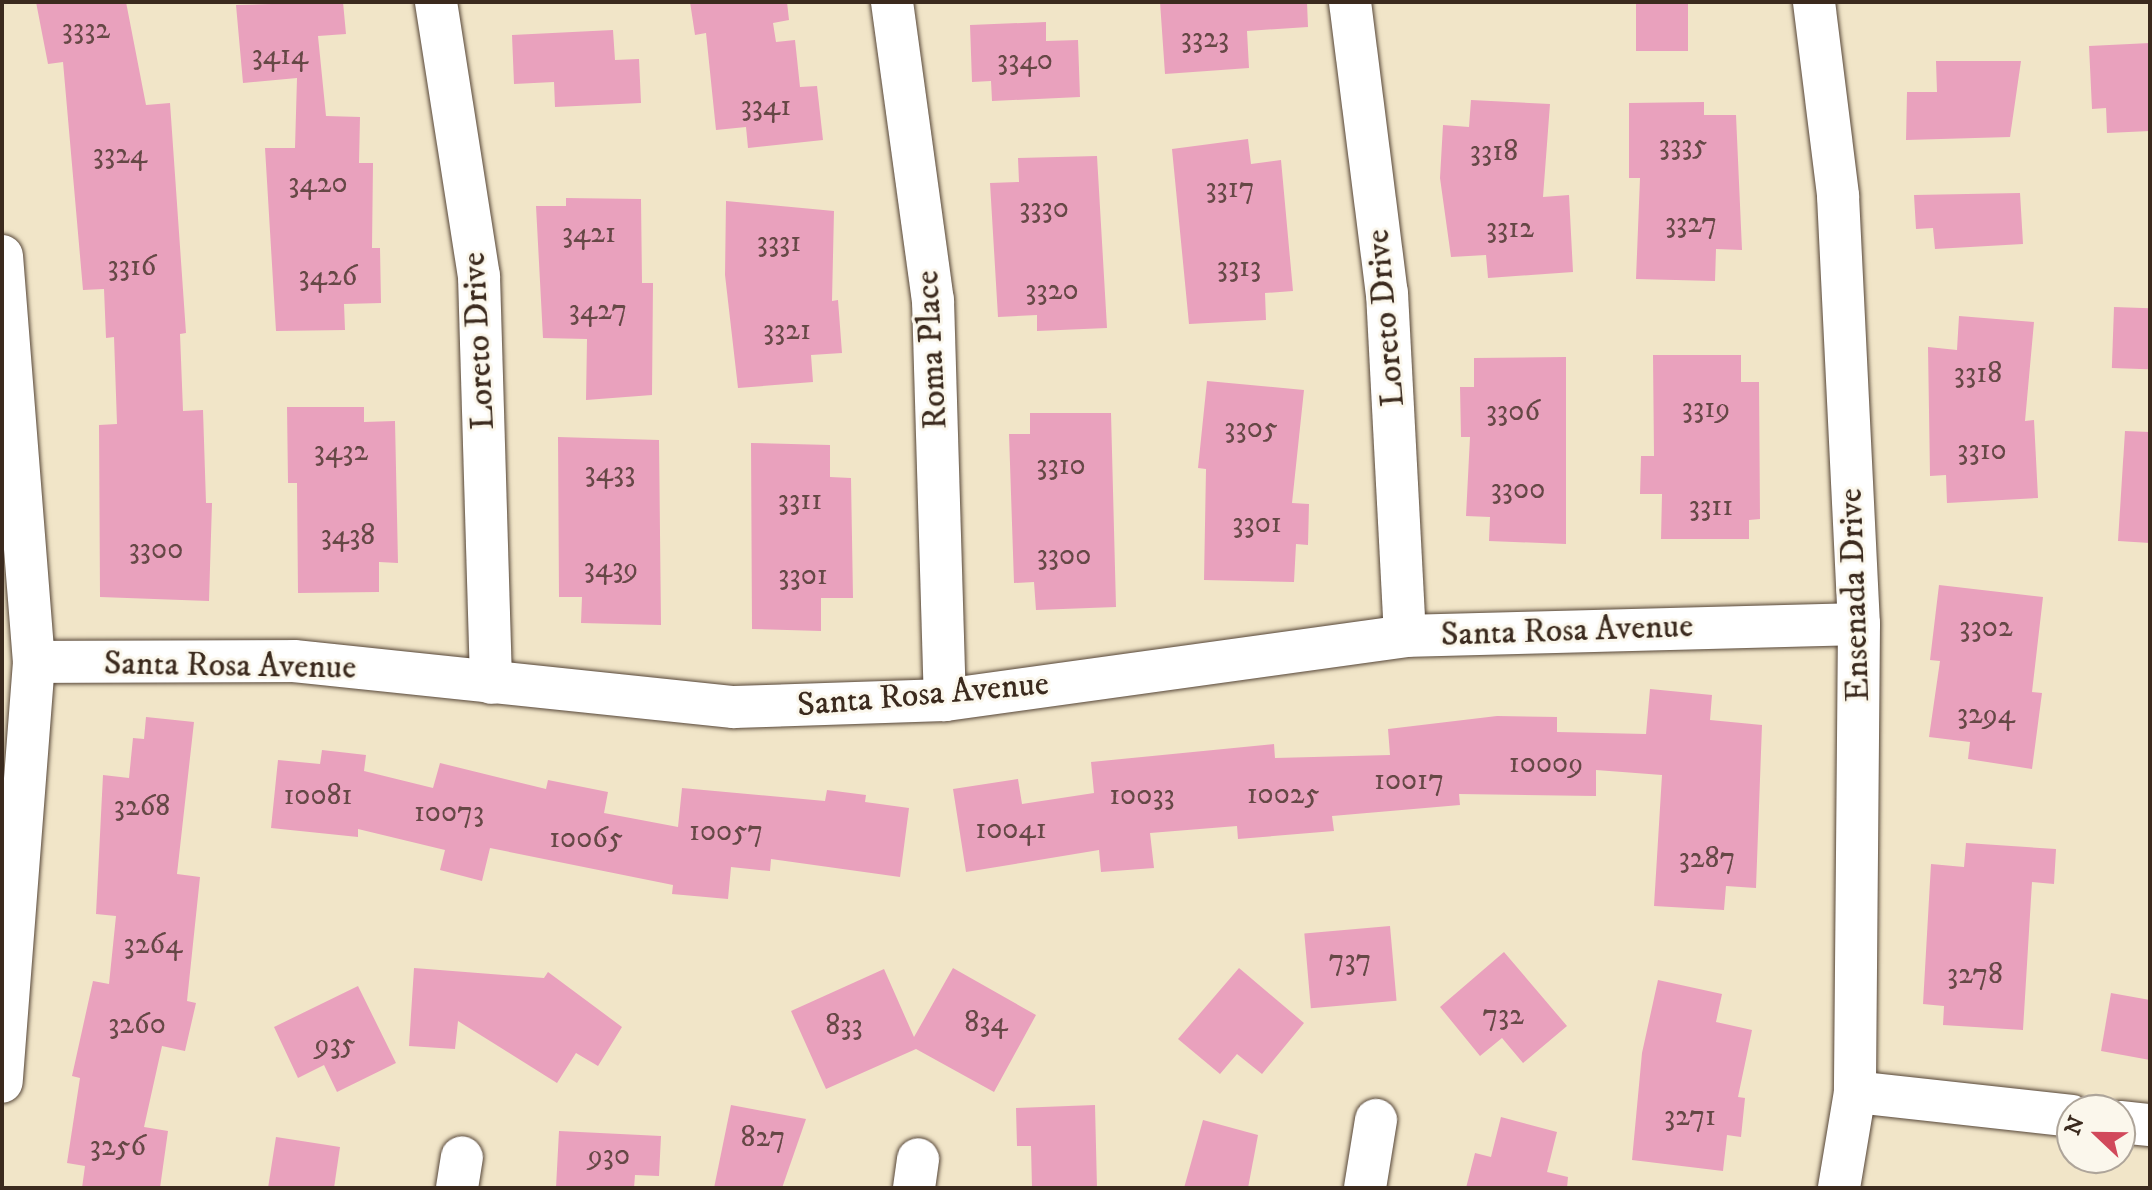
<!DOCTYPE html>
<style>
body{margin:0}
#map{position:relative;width:2152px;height:1190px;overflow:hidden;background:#f1e5c8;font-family:"IM FELL DW Pica",serif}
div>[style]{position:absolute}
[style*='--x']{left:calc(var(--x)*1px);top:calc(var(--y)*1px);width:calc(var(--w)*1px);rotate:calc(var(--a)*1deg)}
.building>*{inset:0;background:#e9a1bd;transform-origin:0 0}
.roads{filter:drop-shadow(0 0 2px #564638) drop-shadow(0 0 2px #564638)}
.minor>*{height:42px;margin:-21px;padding:0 21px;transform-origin:21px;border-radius:21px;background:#fff}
span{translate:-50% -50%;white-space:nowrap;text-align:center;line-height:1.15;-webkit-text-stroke:6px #fbf7ec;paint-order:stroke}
.number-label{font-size:30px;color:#664846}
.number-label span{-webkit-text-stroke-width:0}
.street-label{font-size:34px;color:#3b2a1e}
.frame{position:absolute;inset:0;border:4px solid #3b2a1e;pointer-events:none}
.north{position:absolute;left:2056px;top:1094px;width:80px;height:80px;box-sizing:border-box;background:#fbf7ec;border:2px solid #aea59a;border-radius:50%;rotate:292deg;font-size:22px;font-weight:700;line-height:32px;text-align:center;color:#3b2a1e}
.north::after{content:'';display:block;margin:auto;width:28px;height:36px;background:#d1495b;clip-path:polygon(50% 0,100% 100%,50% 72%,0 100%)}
</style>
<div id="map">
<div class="building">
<i style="clip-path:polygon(36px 2px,126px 2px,146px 105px,170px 103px,186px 333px,180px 334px,183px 411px,203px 410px,206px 503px,212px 503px,209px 601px,100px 597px,99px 425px,117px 424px,114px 337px,106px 338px,104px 289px,83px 290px,63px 62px,48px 64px)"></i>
<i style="clip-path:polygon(343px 2px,346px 34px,318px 36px,326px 116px,360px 117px,359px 163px,373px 163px,372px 248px,380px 248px,381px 303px,344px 304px,345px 330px,276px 331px,265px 148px,295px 148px,297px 78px,243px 83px,236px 5px)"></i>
<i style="clip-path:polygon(690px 2px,787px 2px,789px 20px,773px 23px,776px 42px,795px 40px,800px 87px,817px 86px,823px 140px,748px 148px,746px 127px,716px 130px,706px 33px,695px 35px)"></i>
<i style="clip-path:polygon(1160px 2px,1307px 2px,1308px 27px,1247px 31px,1249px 68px,1165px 74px)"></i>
<i style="left:1636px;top:2px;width:52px;height:49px"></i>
<i style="clip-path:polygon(1046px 22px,1046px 41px,1078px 40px,1080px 97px,992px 101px,991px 81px,972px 82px,970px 25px)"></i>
<i style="clip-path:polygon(613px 30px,615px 60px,639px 59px,641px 103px,555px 107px,554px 82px,514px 84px,512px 35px)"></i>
<i style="clip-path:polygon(2150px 43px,2150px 131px,2107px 133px,2106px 108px,2092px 109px,2089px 46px)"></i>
<i style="clip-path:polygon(1936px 61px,2021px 61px,2010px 137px,1906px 140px,1907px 92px,1937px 92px)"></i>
<i style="clip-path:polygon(1471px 100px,1550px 104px,1543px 197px,1569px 195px,1573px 272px,1488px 278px,1486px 255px,1451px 257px,1440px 178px,1443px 125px,1469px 127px)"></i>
<i style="clip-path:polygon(1704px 102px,1704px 115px,1736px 115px,1742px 250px,1716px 249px,1715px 281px,1636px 279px,1640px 178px,1629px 178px,1629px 103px)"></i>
<i style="clip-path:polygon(1248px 139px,1251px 164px,1281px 160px,1293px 291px,1265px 293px,1266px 320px,1189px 324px,1172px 149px)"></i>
<i style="clip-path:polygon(1097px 156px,1107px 328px,1037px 331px,1037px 315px,998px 317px,990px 183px,1019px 182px,1018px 158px)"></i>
<i style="clip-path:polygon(2020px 193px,2023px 244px,1935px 249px,1933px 228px,1916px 229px,1914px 195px)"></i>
<i style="clip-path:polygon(566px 198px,641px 199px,642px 283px,653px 283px,652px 395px,586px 400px,587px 339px,543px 338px,536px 206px,566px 206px)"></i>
<i style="clip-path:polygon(726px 201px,834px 211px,832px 301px,838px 300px,842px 353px,811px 355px,813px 382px,738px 388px,725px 275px)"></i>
<i style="left:2114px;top:307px;width:36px;height:61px;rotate:2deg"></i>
<i style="clip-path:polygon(1959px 316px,2034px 322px,2025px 421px,2034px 420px,2038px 498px,1947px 503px,1946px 475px,1930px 476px,1928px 347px,1957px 350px)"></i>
<i style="clip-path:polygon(1653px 355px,1741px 355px,1741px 382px,1759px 382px,1760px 519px,1749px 520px,1749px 539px,1661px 539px,1662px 494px,1640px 494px,1641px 456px,1654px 456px)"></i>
<i style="clip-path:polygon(1566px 357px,1566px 544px,1489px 541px,1490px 517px,1466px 516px,1470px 437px,1461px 437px,1460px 387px,1474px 387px,1474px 358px)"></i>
<i style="clip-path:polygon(1207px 381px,1304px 390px,1292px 503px,1309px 504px,1308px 545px,1296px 544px,1294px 582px,1204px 580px,1206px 469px,1198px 468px)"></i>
<i style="clip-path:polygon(287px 407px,364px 407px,364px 422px,395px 421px,398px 563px,379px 562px,379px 592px,298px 593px,297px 483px,288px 483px)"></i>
<i style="clip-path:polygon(1030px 413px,1111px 413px,1116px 607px,1036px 610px,1034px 582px,1014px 583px,1009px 434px,1030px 434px)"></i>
<i style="clip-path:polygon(2125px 431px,2150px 432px,2150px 543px,2118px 541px)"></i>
<i style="clip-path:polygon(558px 437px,659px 440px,661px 625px,581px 623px,582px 597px,559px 597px)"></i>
<i style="clip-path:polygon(751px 443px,830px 445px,830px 477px,851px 478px,853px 598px,821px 598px,821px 631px,752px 629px)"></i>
<i style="clip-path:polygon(1939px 585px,2043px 597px,2032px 692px,2042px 693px,2032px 769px,1968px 759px,1970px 742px,1929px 737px,1940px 661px,1930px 660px)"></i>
<i style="clip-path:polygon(1650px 689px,1712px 695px,1710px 720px,1762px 725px,1756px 888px,1726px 886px,1724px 910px,1654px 906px,1662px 775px,1596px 770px,1596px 796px,1459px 794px,1460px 805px,1332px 816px,1334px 831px,1238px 839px,1237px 826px,1150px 833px,1154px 868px,1101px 872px,1099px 850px,966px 872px,953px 789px,1018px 779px,1022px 804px,1094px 793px,1091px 762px,1274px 744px,1275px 758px,1390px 755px,1388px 729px,1497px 716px,1557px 717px,1557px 732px,1646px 734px)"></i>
<i style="clip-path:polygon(146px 717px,194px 722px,177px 874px,200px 877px,187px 1001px,196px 1003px,185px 1051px,162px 1046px,144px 1127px,168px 1131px,160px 1188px,82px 1188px,85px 1166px,67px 1163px,80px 1078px,72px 1076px,93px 981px,109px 984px,116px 916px,96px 914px,103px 775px,129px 778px,133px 738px,144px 739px)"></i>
<i style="clip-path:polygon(322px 750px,366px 755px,364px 771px,433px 788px,440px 763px,546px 789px,548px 780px,608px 792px,604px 813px,678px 827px,682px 788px,825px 801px,827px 790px,866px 795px,865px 802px,909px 808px,900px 877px,771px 859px,770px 871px,731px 867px,728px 899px,672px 894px,673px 885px,490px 848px,482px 881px,440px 870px,445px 850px,358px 829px,358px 837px,271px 828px,278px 760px,320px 764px)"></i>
<i style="clip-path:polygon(1966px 843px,2056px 849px,2054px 884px,2032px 882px,2023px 1030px,1943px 1025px,1944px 1006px,1923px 1004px,1931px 864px,1964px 867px)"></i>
<i style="left:1390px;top:926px;width:75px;height:86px;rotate:85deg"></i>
<i style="clip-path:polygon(1504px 952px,1567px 1026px,1523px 1063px,1502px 1038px,1480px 1056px,1440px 1007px)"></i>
<i style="clip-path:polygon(414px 968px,544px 978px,548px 972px,622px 1027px,598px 1066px,576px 1053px,557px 1083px,458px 1021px,455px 1049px,409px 1046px)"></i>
<i style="clip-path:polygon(953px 968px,1036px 1015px,994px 1092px,916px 1049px,826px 1089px,791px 1011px,884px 969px,914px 1037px)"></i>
<i style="clip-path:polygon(1239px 968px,1304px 1023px,1262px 1074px,1237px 1054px,1220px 1074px,1178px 1039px)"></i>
<i style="clip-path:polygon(1658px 980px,1722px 994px,1716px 1022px,1752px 1030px,1738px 1097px,1745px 1098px,1741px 1137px,1727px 1135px,1723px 1171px,1632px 1160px,1642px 1053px)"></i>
<i style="clip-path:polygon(358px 986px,396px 1063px,337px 1092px,324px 1065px,298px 1078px,274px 1027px)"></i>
<i style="clip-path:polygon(2111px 993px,2150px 1000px,2150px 1060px,2101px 1051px)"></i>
<i style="clip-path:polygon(731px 1105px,806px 1119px,782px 1188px,714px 1188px)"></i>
<i style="clip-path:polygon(1095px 1105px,1097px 1188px,1032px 1188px,1031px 1146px,1017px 1146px,1016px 1108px)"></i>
<i style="clip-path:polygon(1501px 1117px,1557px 1132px,1547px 1172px,1568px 1177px,1567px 1188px,1466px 1188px,1475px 1153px,1491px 1157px)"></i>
<i style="clip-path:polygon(1203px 1120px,1258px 1135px,1248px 1188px,1184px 1188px)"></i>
<i style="clip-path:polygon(559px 1131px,661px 1136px,659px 1176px,635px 1175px,634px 1188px,556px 1188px)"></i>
<i style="clip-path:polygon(276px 1137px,340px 1147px,334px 1188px,268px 1188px)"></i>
</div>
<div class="roads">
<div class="minor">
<i style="--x:436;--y:2;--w:277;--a:81.1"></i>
<i style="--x:479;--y:276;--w:407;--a:88.3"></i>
<i style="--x:892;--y:2;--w:301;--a:82.2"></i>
<i style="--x:933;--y:300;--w:400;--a:88.3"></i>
<i style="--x:1350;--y:2;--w:293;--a:82.8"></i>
<i style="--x:1387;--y:293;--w:343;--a:87"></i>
<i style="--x:1814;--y:2;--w:195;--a:82.9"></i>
<i style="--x:1838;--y:196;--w:429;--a:87.2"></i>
<i style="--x:1859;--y:624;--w:468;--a:90.5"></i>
<i style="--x:1855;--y:1092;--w:97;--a:99.5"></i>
<i style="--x:2;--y:256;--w:407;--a:85.5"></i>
<i style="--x:34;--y:662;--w:421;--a:94.4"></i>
<i style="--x:34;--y:662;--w:260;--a:-0.2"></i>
<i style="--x:294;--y:661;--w:442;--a:6"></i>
<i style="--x:734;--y:707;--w:211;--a:-1.9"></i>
<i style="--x:945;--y:700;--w:464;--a:-7.9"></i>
<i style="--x:1405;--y:636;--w:454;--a:-1.5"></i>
<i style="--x:1855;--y:1092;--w:218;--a:6.3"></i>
<i style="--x:2120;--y:1122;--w:30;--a:6"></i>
<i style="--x:457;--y:1188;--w:31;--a:-81"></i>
<i style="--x:914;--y:1188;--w:29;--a:-82"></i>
<i style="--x:1365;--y:1188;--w:69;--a:-80.8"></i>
</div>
</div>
<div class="number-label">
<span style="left:86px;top:30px">3332</span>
<span style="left:1205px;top:39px">3323</span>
<span style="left:280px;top:56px">3414</span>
<span style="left:1025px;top:61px">3340</span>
<span style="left:766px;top:107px">3341</span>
<span style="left:1683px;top:146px">3335</span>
<span style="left:1494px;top:152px">3318</span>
<span style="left:120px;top:155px">3324</span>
<span style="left:318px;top:184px">3420</span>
<span style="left:1230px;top:189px">3317</span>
<span style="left:1044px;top:209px">3330</span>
<span style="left:1691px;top:224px">3327</span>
<span style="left:1510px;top:229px">3312</span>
<span style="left:589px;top:234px">3421</span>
<span style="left:779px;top:243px">3331</span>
<span style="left:132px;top:267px">3316</span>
<span style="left:1239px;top:268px">3313</span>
<span style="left:328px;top:277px">3426</span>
<span style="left:1052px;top:291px">3320</span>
<span style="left:598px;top:311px">3427</span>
<span style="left:787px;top:331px">3321</span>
<span style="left:1978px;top:374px">3318</span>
<span style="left:1706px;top:409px">3319</span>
<span style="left:1513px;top:412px">3306</span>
<span style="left:1251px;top:429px">3305</span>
<span style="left:1982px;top:451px">3310</span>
<span style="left:341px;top:452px">3432</span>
<span style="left:1061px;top:466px">3310</span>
<span style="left:610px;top:473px">3433</span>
<span style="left:1518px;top:490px">3300</span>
<span style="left:800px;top:501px">3311</span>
<span style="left:1711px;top:507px">3311</span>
<span style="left:1257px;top:524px">3301</span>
<span style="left:348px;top:536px">3438</span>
<span style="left:156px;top:550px">3300</span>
<span style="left:1064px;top:556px">3300</span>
<span style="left:611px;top:569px">3439</span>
<span style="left:803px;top:576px">3301</span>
<span style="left:1986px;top:628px">3302</span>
<span style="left:1986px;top:715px">3294</span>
<span style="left:1546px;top:764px">10009</span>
<span style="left:1409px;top:781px">10017</span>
<span style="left:1283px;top:795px">10025</span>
<span style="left:318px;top:796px">10081</span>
<span style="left:1142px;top:796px">10033</span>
<span style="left:142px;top:807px">3268</span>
<span style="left:449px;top:813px">10073</span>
<span style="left:1011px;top:830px">10041</span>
<span style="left:726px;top:832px">10057</span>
<span style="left:586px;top:839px">10065</span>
<span style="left:1707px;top:859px">3287</span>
<span style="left:153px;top:945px">3264</span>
<span style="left:1350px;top:961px">737</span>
<span style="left:1975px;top:975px">3278</span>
<span style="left:1503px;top:1016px">732</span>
<span style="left:986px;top:1023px">834</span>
<span style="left:137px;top:1025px">3260</span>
<span style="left:844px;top:1026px">833</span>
<span style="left:335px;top:1045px">935</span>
<span style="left:1690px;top:1117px">3271</span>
<span style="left:763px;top:1138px">827</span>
<span style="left:118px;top:1147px">3256</span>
<span style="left:609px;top:1156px">930</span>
</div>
<div class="street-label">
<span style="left:1386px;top:318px;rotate:-95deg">Loreto Drive</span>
<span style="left:479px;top:341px;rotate:-93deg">Loreto Drive</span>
<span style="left:932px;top:350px;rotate:-93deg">Roma Place</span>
<span style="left:1855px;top:595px;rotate:-92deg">Ensenada Drive</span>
<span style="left:1567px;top:631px;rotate:-2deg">Santa Rosa Avenue</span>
<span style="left:230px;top:666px;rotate:1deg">Santa Rosa Avenue</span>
<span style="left:923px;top:695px;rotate:-5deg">Santa Rosa Avenue</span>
</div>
<div class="frame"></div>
<div class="north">N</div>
</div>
